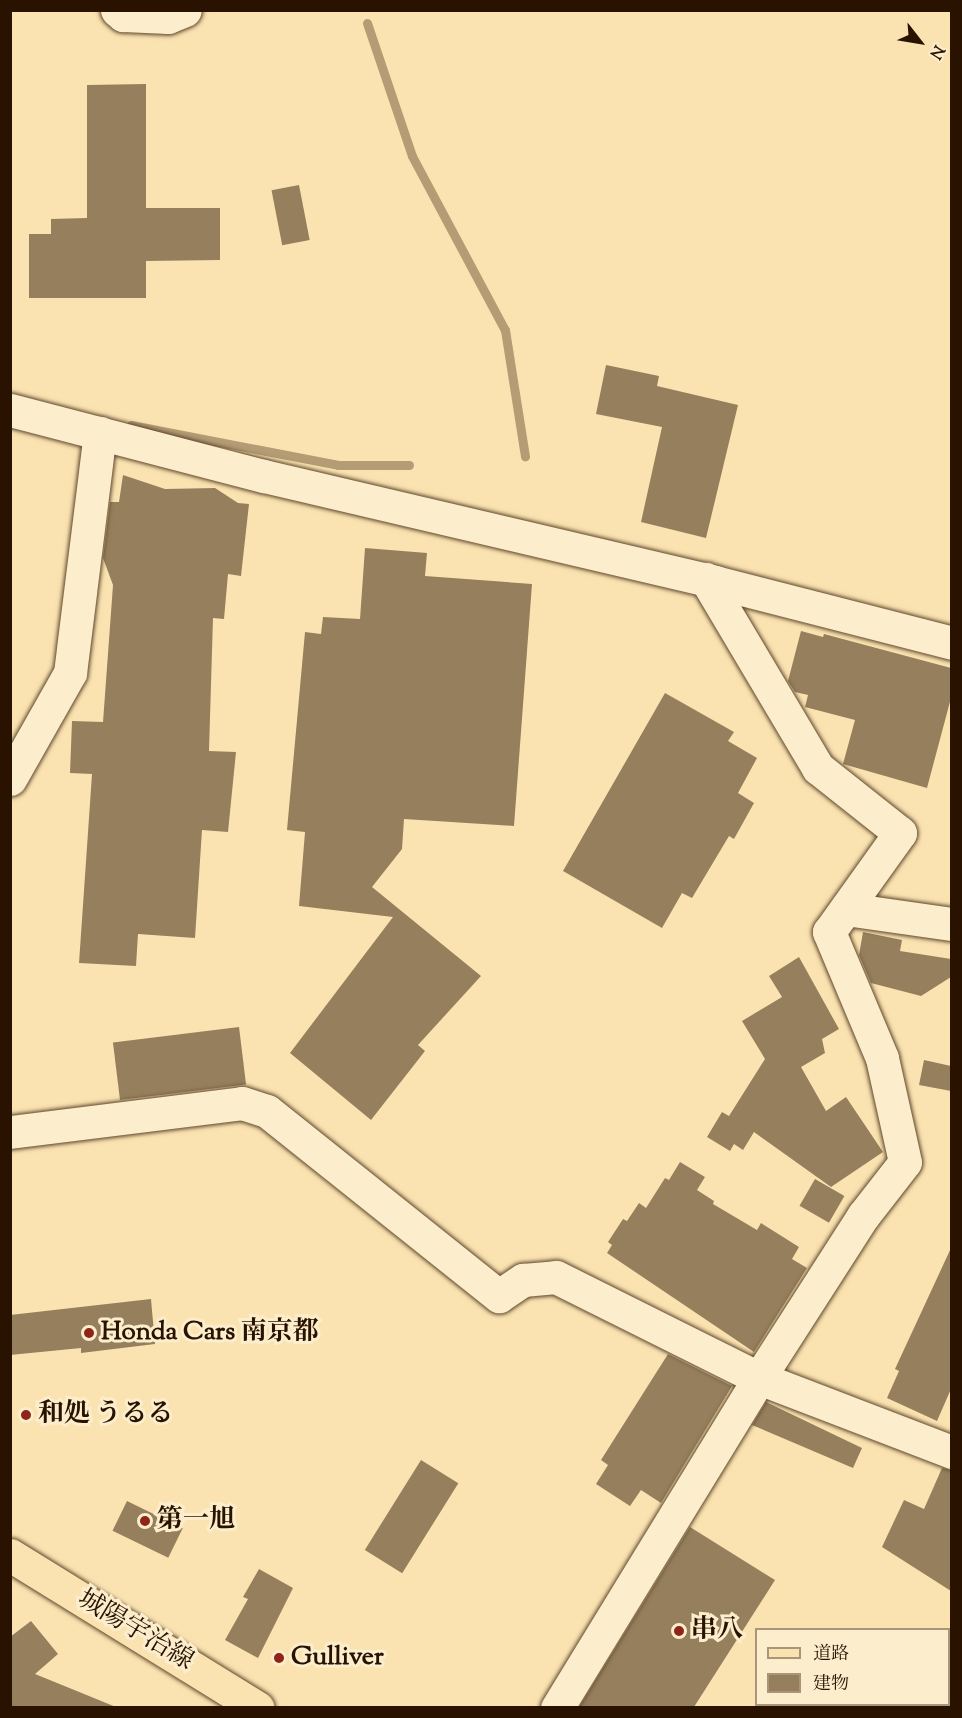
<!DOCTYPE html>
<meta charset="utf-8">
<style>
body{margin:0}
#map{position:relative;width:962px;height:1718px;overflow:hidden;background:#fbe3b1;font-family:"Sorts Mill Goudy","Noto Serif JP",serif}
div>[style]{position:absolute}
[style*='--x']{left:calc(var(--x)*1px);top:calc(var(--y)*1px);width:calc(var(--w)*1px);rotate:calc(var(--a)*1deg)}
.stream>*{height:9px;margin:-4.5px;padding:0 4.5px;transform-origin:4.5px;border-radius:4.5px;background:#b49c75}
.building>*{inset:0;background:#967f5c;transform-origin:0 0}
.roads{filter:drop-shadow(0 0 2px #5e472c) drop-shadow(0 0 2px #5e472c)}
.minor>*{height:33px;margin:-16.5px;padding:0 16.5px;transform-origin:16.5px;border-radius:16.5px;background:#fcedcc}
.major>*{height:33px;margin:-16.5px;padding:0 16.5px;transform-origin:16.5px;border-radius:16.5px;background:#fbe3b1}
.dots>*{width:16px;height:16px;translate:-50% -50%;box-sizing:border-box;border:3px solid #fcedcc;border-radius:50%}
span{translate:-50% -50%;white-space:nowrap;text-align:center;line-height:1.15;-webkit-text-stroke:6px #fcedcc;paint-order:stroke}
.poi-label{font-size:26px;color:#291300;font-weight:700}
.left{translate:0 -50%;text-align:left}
.street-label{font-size:26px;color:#291300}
.frame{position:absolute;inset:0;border:12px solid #291300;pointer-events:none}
.legend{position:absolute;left:755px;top:1628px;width:195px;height:78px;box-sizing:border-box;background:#fcedcc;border:2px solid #a8967a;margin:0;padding:8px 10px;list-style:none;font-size:18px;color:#291300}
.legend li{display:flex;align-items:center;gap:12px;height:30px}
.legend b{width:30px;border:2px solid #a8967a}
.north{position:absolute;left:890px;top:12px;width:60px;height:60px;-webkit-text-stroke:4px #fcedcc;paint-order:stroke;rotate:121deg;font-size:16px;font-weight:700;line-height:24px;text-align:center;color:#291300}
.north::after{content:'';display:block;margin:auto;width:21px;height:27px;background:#291300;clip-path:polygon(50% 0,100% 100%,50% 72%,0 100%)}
</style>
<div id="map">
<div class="stream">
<i style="--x:367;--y:23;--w:140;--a:71.3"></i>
<i style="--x:412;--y:156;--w:197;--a:61.9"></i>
<i style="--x:505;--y:330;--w:128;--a:81"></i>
<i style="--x:131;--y:425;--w:211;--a:10.9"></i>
<i style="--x:338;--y:465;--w:71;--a:0"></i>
</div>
<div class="building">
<i style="clip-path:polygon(146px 84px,146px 208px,220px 208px,220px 260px,146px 261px,146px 298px,29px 298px,29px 234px,51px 234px,51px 219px,87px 218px,87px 85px)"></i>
<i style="left:299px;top:185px;width:56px;height:28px;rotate:79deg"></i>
<i style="clip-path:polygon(606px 365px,659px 376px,657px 386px,738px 405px,706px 538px,641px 522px,662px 427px,596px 414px)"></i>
<i style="clip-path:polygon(123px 475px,165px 489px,215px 488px,238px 503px,249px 504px,241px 576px,228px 574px,224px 619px,213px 618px,209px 751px,236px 752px,228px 832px,202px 830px,195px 938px,138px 934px,136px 966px,79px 963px,92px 774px,70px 773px,72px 721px,103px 722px,113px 585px,103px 558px,110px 502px,119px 502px)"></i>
<i style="clip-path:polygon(365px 548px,427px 553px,425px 576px,532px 584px,514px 826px,404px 819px,402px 849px,372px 887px,481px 976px,418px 1045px,425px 1051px,371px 1120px,290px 1053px,393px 917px,299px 906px,305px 832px,287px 830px,305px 632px,321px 634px,323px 617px,360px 619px)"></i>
<i style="clip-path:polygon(801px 631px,823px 637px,824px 634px,951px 668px,951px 698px,927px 788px,843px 764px,855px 720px,805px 707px,808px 695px,795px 692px,788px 681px)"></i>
<i style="clip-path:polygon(665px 693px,734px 732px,728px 741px,757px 758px,738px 793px,754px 803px,734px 839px,729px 836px,692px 898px,682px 893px,662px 928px,563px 871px)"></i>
<i style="clip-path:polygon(863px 932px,902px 940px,900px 951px,951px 959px,951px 977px,921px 996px,871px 983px,859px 955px)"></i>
<i style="clip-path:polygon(799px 957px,839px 1029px,822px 1039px,825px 1053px,801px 1067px,826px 1111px,846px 1097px,883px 1152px,831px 1187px,754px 1132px,743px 1150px,734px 1144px,730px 1151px,707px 1137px,722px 1112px,729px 1116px,765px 1059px,742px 1021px,782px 997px,769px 976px)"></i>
<i style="left:239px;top:1027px;width:58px;height:127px;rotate:83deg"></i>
<i style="clip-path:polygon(924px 1060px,951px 1066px,951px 1091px,919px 1085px)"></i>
<i style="clip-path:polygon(680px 1162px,705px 1177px,697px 1190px,714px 1201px,713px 1204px,757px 1230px,761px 1223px,799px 1247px,792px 1259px,807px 1268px,754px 1352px,607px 1253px,612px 1245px,608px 1242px,623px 1219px,627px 1221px,639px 1203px,646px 1208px,665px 1178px,669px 1180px)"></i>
<i style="left:815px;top:1179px;width:34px;height:31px;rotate:30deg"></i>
<i style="clip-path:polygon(951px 1248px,951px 1389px,937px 1421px,887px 1398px,899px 1371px,895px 1369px)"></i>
<i style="clip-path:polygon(151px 1299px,155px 1344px,81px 1353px,81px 1348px,10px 1355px,10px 1315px)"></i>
<i style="clip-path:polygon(668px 1354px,732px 1386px,661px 1503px,641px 1490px,630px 1506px,596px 1484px,608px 1465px,601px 1460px)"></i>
<i style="clip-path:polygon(766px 1402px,862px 1448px,853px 1468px,752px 1425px)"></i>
<i style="left:421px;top:1460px;width:44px;height:106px;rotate:32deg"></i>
<i style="clip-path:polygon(942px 1468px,951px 1470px,951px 1591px,882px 1547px,904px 1500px,924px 1509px)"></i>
<i style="left:127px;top:1501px;width:62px;height:33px;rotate:26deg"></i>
<i style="clip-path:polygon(690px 1527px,775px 1580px,694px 1707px,579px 1707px)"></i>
<i style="clip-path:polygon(259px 1569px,293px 1588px,258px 1658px,225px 1640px,248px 1599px,243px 1597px)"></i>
<i style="clip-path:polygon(31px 1621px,58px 1654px,35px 1674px,116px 1707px,10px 1707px,10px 1637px)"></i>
</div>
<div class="roads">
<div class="minor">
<i style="--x:117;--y:10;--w:8;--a:40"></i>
<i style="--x:123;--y:15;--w:45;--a:2.5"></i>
<i style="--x:168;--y:17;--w:18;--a:-22"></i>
<i style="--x:10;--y:410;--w:262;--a:14.6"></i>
<i style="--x:264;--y:476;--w:463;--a:13.2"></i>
<i style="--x:715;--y:582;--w:245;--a:14.4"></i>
<i style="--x:10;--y:779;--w:122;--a:-60.5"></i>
<i style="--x:70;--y:673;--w:242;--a:-82.9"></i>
<i style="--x:846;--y:909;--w:107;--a:8.1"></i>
<i style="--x:10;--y:1132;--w:234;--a:-7.1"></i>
<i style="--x:242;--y:1103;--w:26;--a:18"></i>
<i style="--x:267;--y:1111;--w:297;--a:38.6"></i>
<i style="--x:499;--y:1296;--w:29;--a:-34"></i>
<i style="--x:523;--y:1280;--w:33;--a:-5"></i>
<i style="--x:556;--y:1277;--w:227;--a:26.5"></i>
<i style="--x:759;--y:1378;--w:207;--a:21"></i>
<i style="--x:557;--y:1708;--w:387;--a:-58.5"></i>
<i style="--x:759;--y:1378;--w:193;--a:-57.3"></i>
<i style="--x:863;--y:1216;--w:68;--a:-52.1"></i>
<i style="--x:905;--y:1162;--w:107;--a:-102.5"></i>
<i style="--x:882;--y:1058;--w:137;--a:-112.8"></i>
<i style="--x:829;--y:932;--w:122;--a:-54.4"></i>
<i style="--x:900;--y:833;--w:105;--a:-141.6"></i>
<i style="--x:818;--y:768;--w:220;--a:-120.7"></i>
</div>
<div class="major">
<i style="--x:10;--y:1555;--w:291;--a:31.7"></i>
</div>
</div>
<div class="dots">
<i style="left:89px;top:1333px;background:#8f2418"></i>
<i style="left:26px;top:1415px;background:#8f2418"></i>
<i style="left:145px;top:1521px;background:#8f2418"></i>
<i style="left:679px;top:1631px;background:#8f2418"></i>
<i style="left:279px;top:1658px;background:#8f2418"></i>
</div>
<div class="poi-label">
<span class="left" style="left:101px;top:1333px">Honda Cars 南京都</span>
<span class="left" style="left:38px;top:1415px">和処 うるる</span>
<span class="left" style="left:157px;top:1521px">第一旭</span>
<span class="left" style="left:691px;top:1631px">串八</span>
<span class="left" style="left:291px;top:1658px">Gulliver</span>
</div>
<div class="street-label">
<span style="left:135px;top:1631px;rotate:31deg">城陽宇治線</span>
</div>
<div class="frame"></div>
<ul class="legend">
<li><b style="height:8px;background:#fbe3b1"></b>道路</li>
<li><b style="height:16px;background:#967f5c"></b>建物</li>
</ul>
<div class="north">N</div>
</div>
